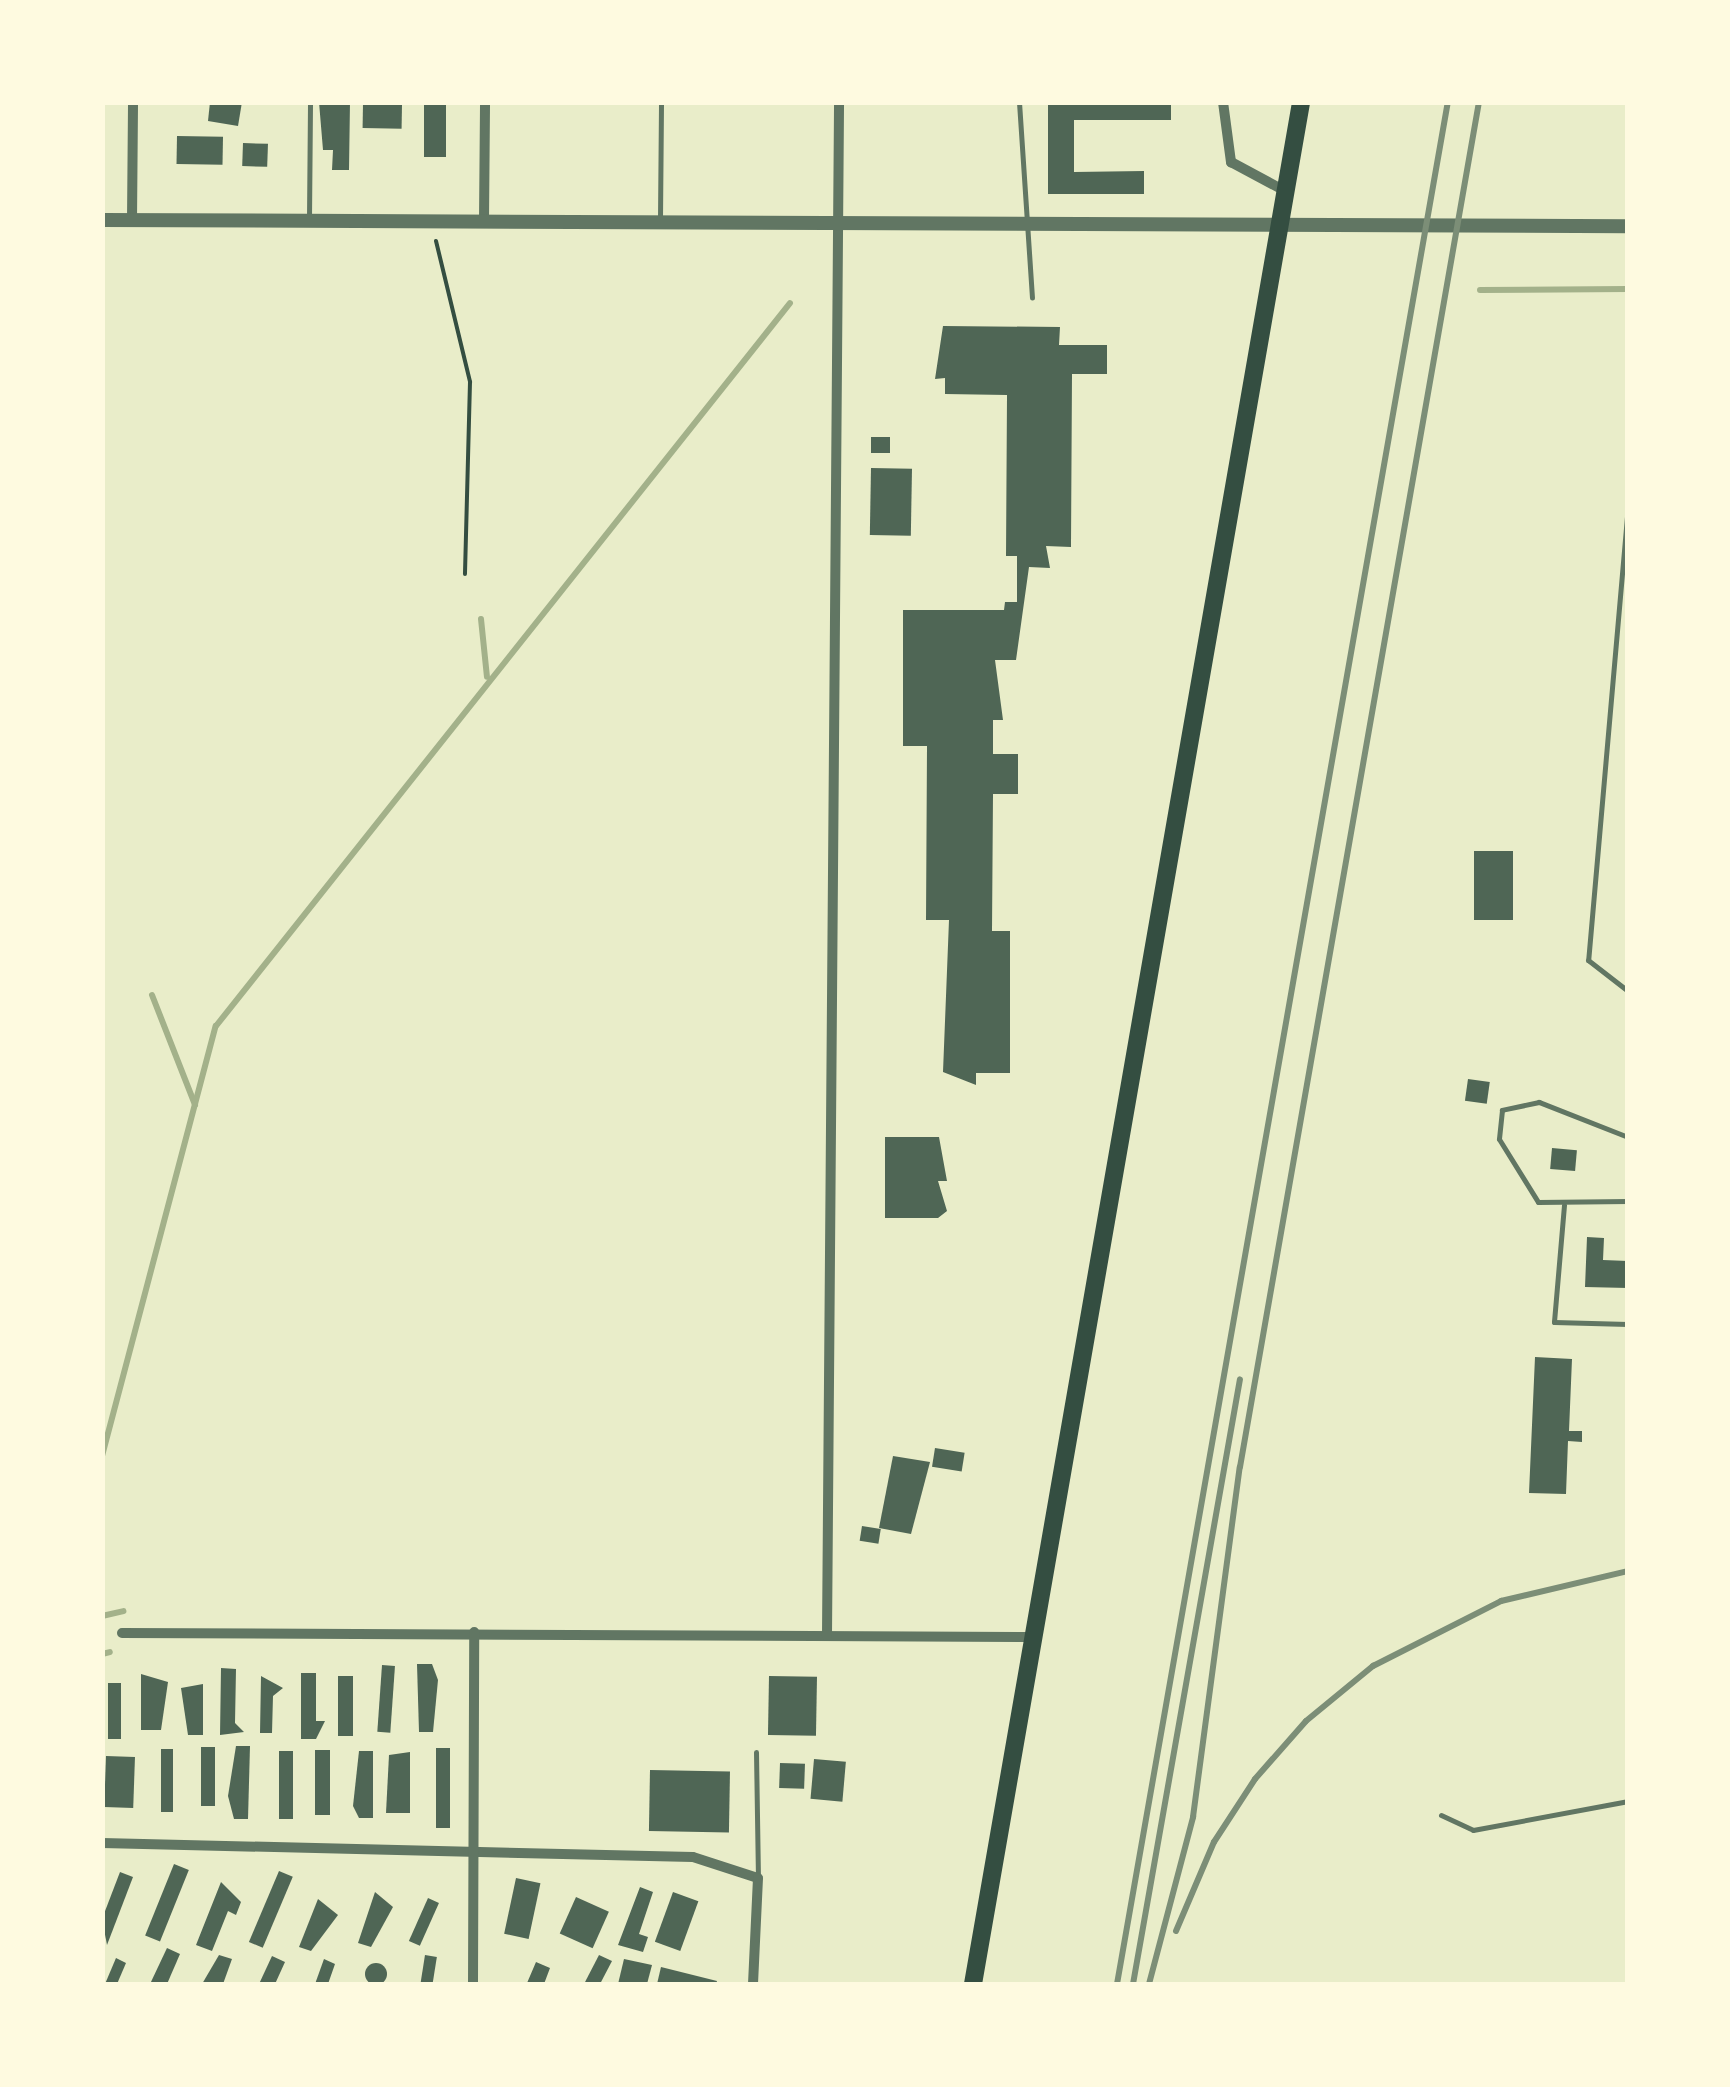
<!DOCTYPE html>
<style>
body{margin:0}
#map{position:relative;width:1730px;height:2087px;overflow:hidden;background:#e9edc9;font-family:"DM Sans",sans-serif}
div>[style]{position:absolute}
[style*='--x']{left:calc(var(--x)*1px);top:calc(var(--y)*1px);width:calc(var(--w)*1px);rotate:calc(var(--a)*1deg)}
.stream>*{height:6px;margin:-3px;padding:0 3px;transform-origin:3px;border-radius:3px;background:#a3b18a}
.building>*{inset:0;background:#4f6655;transform-origin:0 0}
.round{border-radius:50%}
.path>*{height:4px;margin:-2px;padding:0 2px;transform-origin:2px;border-radius:2px;background:#344e41}
.service>*{height:5px;margin:-2.5px;padding:0 2.5px;transform-origin:2.5px;border-radius:2.5px;background:#617663}
.minor>*{height:10px;margin:-5px;padding:0 5px;transform-origin:5px;border-radius:5px;background:#617663}
.tertiary>*{height:14px;margin:-7px;padding:0 7px;transform-origin:7px;border-radius:7px;background:#617663}
.primary>*{height:18px;margin:-9px;padding:0 9px;transform-origin:9px;border-radius:9px;background:#344e41}
.rail>*{height:6px;margin:-3px;padding:0 3px;transform-origin:3px;border-radius:3px;background:#7c8e77}
span{translate:-50% -50%;white-space:nowrap;text-align:center;line-height:1.15;-webkit-text-stroke:10px #fefae0;paint-order:stroke}
.frame{position:absolute;inset:0;border:105px solid #fefae0;pointer-events:none}
</style>
<div id="map">
<div class="stream">
<i style="--x:1480;--y:290;--w:148;--a:-0.4"></i>
<i style="--x:481;--y:619;--w:58;--a:84.1"></i>
<i style="--x:152;--y:995;--w:118;--a:68.6"></i>
<i style="--x:102;--y:1456;--w:445;--a:-75.2"></i>
<i style="--x:216;--y:1026;--w:923;--a:-51.55"></i>
<i style="--x:102;--y:1616;--w:22;--a:-13"></i>
<i style="--x:102;--y:1654;--w:8;--a:-14"></i>
</div>
<div class="building">
<i style="clip-path:polygon(210px 102px,242px 102px,238px 126px,208px 121px)"></i>
<i style="clip-path:polygon(319px 102px,350px 102px,349px 170px,332px 170px,333px 150px,323px 150px)"></i>
<i style="clip-path:polygon(1048px 102px,1171px 102px,1171px 120px,1074px 120px,1074px 172px,1144px 171px,1144px 194px,1048px 194px)"></i>
<i style="left:363px;top:104px;width:39px;height:24px;rotate:1deg"></i>
<i style="left:424px;top:104px;width:22px;height:53px"></i>
<i style="left:177px;top:136px;width:46px;height:28px;rotate:1deg"></i>
<i style="left:243px;top:143px;width:25px;height:23px;rotate:2deg"></i>
<i style="clip-path:polygon(943px 326px,1060px 327px,1059px 345px,1107px 345px,1107px 374px,1072px 374px,1071px 547px,1046px 546px,1050px 568px,1029px 567px,1016px 660px,995px 660px,1003px 720px,993px 720px,993px 754px,1018px 754px,1018px 794px,993px 794px,992px 931px,1010px 931px,1010px 1073px,976px 1073px,976px 1085px,943px 1072px,949px 920px,926px 920px,927px 746px,903px 746px,903px 610px,1004px 610px,1005px 602px,1017px 602px,1017px 556px,1006px 556px,1007px 395px,945px 394px,945px 378px,935px 379px)"></i>
<i style="left:871px;top:437px;width:19px;height:16px"></i>
<i style="left:871px;top:468px;width:41px;height:67px;rotate:1deg"></i>
<i style="left:1474px;top:851px;width:39px;height:69px"></i>
<i style="left:1468px;top:1079px;width:22px;height:22px;rotate:8deg"></i>
<i style="clip-path:polygon(885px 1137px,939px 1137px,947px 1181px,938px 1181px,947px 1211px,938px 1218px,885px 1218px)"></i>
<i style="left:1552px;top:1148px;width:25px;height:21px;rotate:5deg"></i>
<i style="clip-path:polygon(1587px 1237px,1604px 1238px,1603px 1260px,1628px 1261px,1628px 1288px,1585px 1287px)"></i>
<i style="clip-path:polygon(1535px 1357px,1572px 1359px,1569px 1431px,1582px 1431px,1582px 1442px,1568px 1441px,1566px 1494px,1529px 1493px)"></i>
<i style="left:935px;top:1448px;width:30px;height:19px;rotate:9deg"></i>
<i style="clip-path:polygon(893px 1456px,930px 1462px,911px 1534px,879px 1528px)"></i>
<i style="left:862px;top:1526px;width:19px;height:15px;rotate:9deg"></i>
<i style="clip-path:polygon(417px 1664px,432px 1664px,438px 1680px,433px 1732px,419px 1732px)"></i>
<i style="left:382px;top:1665px;width:13px;height:67px;rotate:4deg"></i>
<i style="clip-path:polygon(221px 1668px,236px 1669px,235px 1723px,244px 1732px,220px 1735px)"></i>
<i style="clip-path:polygon(301px 1673px,316px 1673px,316px 1721px,325px 1721px,316px 1739px,301px 1739px)"></i>
<i style="clip-path:polygon(141px 1674px,168px 1682px,161px 1730px,141px 1730px)"></i>
<i style="clip-path:polygon(261px 1676px,283px 1688px,273px 1696px,272px 1733px,260px 1733px)"></i>
<i style="left:338px;top:1676px;width:15px;height:60px"></i>
<i style="left:769px;top:1676px;width:48px;height:59px;rotate:1deg"></i>
<i style="left:108px;top:1683px;width:13px;height:56px"></i>
<i style="clip-path:polygon(203px 1684px,203px 1735px,188px 1735px,181px 1688px)"></i>
<i style="clip-path:polygon(236px 1746px,250px 1746px,248px 1819px,234px 1819px,228px 1796px)"></i>
<i style="left:201px;top:1747px;width:14px;height:59px"></i>
<i style="left:436px;top:1748px;width:14px;height:80px"></i>
<i style="left:161px;top:1749px;width:12px;height:63px"></i>
<i style="left:315px;top:1750px;width:15px;height:65px"></i>
<i style="left:279px;top:1751px;width:14px;height:68px"></i>
<i style="clip-path:polygon(359px 1751px,373px 1751px,373px 1818px,359px 1818px,353px 1806px)"></i>
<i style="clip-path:polygon(410px 1752px,410px 1813px,386px 1813px,389px 1755px)"></i>
<i style="left:106px;top:1756px;width:29px;height:51px;rotate:2deg"></i>
<i style="left:814px;top:1759px;width:32px;height:40px;rotate:5deg"></i>
<i style="left:780px;top:1763px;width:25px;height:25px;rotate:2deg"></i>
<i style="left:650px;top:1770px;width:80px;height:61px;rotate:1deg"></i>
<i style="left:174px;top:1864px;width:16px;height:77px;rotate:22deg"></i>
<i style="left:279px;top:1871px;width:15px;height:77px;rotate:23deg"></i>
<i style="clip-path:polygon(120px 1872px,133px 1877px,107px 1945px,102px 1919px)"></i>
<i style="left:516px;top:1878px;width:25px;height:57px;rotate:12deg"></i>
<i style="clip-path:polygon(221px 1882px,241px 1902px,236px 1915px,228px 1911px,212px 1951px,196px 1945px)"></i>
<i style="clip-path:polygon(640px 1887px,653px 1892px,639px 1934px,648px 1937px,643px 1952px,618px 1945px)"></i>
<i style="clip-path:polygon(375px 1892px,393px 1907px,371px 1947px,358px 1943px)"></i>
<i style="left:673px;top:1892px;width:27px;height:53px;rotate:20deg"></i>
<i style="left:576px;top:1897px;width:36px;height:40px;rotate:24deg"></i>
<i style="left:428px;top:1898px;width:12px;height:47px;rotate:24deg"></i>
<i style="clip-path:polygon(318px 1899px,338px 1915px,311px 1951px,299px 1947px)"></i>
<i style="clip-path:polygon(167px 1948px,180px 1954px,167px 1984px,150px 1984px)"></i>
<i style="clip-path:polygon(219px 1955px,232px 1959px,223px 1984px,202px 1984px)"></i>
<i style="left:425px;top:1955px;width:12px;height:30px;rotate:9deg"></i>
<i style="clip-path:polygon(599px 1955px,612px 1961px,600px 1984px,584px 1984px)"></i>
<i style="clip-path:polygon(272px 1956px,285px 1962px,275px 1984px,259px 1984px)"></i>
<i style="clip-path:polygon(116px 1958px,126px 1963px,117px 1984px,105px 1984px)"></i>
<i style="clip-path:polygon(324px 1959px,335px 1964px,328px 1984px,315px 1984px)"></i>
<i style="clip-path:polygon(624px 1959px,652px 1965px,647px 1984px,618px 1984px)"></i>
<i style="clip-path:polygon(536px 1962px,550px 1968px,544px 1984px,517px 1984px,527px 1983px)"></i>
<i class="round" style="left:365px;top:1963px;width:22px;height:22px"></i>
<i style="clip-path:polygon(661px 1967px,717px 1981px,716px 1984px,657px 1984px)"></i>
</div>
<div class="path">
<i style="--x:436;--y:241;--w:145;--a:76.4"></i>
<i style="--x:470;--y:382;--w:192;--a:91.5"></i>
</div>
<div class="service">
<i style="--x:1019;--y:102;--w:196;--a:86.2"></i>
<i style="--x:309;--y:219;--w:117;--a:-89.5"></i>
<i style="--x:660;--y:219;--w:117;--a:-89.5"></i>
<i style="--x:1628;--y:505;--w:457;--a:95"></i>
<i style="--x:1588;--y:960;--w:51;--a:37.8"></i>
<i style="--x:1628;--y:1137;--w:96;--a:-158.5"></i>
<i style="--x:1539;--y:1102;--w:38;--a:168"></i>
<i style="--x:1502;--y:1110;--w:29;--a:96"></i>
<i style="--x:1499;--y:1139;--w:74;--a:58.2"></i>
<i style="--x:1538;--y:1202;--w:90;--a:-0.6"></i>
<i style="--x:1564;--y:1205;--w:117;--a:94.9"></i>
<i style="--x:1554;--y:1322;--w:74;--a:1.5"></i>
<i style="--x:756;--y:1752;--w:123;--a:89.1"></i>
<i style="--x:1441;--y:1815;--w:35;--a:25"></i>
<i style="--x:1473;--y:1830;--w:158;--a:-10.6"></i>
</div>
<div class="minor">
<i style="--x:1223;--y:102;--w:61;--a:82.4"></i>
<i style="--x:1231;--y:162;--w:61;--a:28.2"></i>
<i style="--x:132;--y:220;--w:118;--a:-89.5"></i>
<i style="--x:484;--y:221;--w:119;--a:-89.5"></i>
<i style="--x:122;--y:1633;--w:911;--a:0.25"></i>
<i style="--x:827;--y:1636;--w:1534;--a:-89.55"></i>
<i style="--x:102;--y:1843;--w:591;--a:1.36"></i>
<i style="--x:693;--y:1857;--w:68;--a:17.9"></i>
<i style="--x:758;--y:1878;--w:106;--a:92.7"></i>
<i style="--x:473;--y:1984;--w:352;--a:-89.8"></i>
</div>
<div class="tertiary">
<i style="--x:102;--y:220;--w:1526;--a:0.23"></i>
</div>
<div class="primary">
<i style="--x:973;--y:1984;--w:1910;--a:-80.11"></i>
</div>
<div class="rail">
<i style="--x:1176;--y:1931;--w:97;--a:-66.9"></i>
<i style="--x:1214;--y:1842;--w:75;--a:-56.9"></i>
<i style="--x:1255;--y:1779;--w:77;--a:-48.7"></i>
<i style="--x:1306;--y:1721;--w:87;--a:-39.4"></i>
<i style="--x:1373;--y:1666;--w:144;--a:-26.9"></i>
<i style="--x:1501;--y:1601;--w:130;--a:-13.3"></i>
<i style="--x:1117;--y:1984;--w:1911;--a:-80.03"></i>
<i style="--x:1133;--y:1984;--w:614;--a:-79.97"></i>
<i style="--x:1149;--y:1984;--w:173;--a:-75.2"></i>
<i style="--x:1193;--y:1817;--w:353;--a:-82.4"></i>
<i style="--x:1240;--y:1467;--w:1386;--a:-80.07"></i>
</div>
<div class="frame"></div>
</div>
